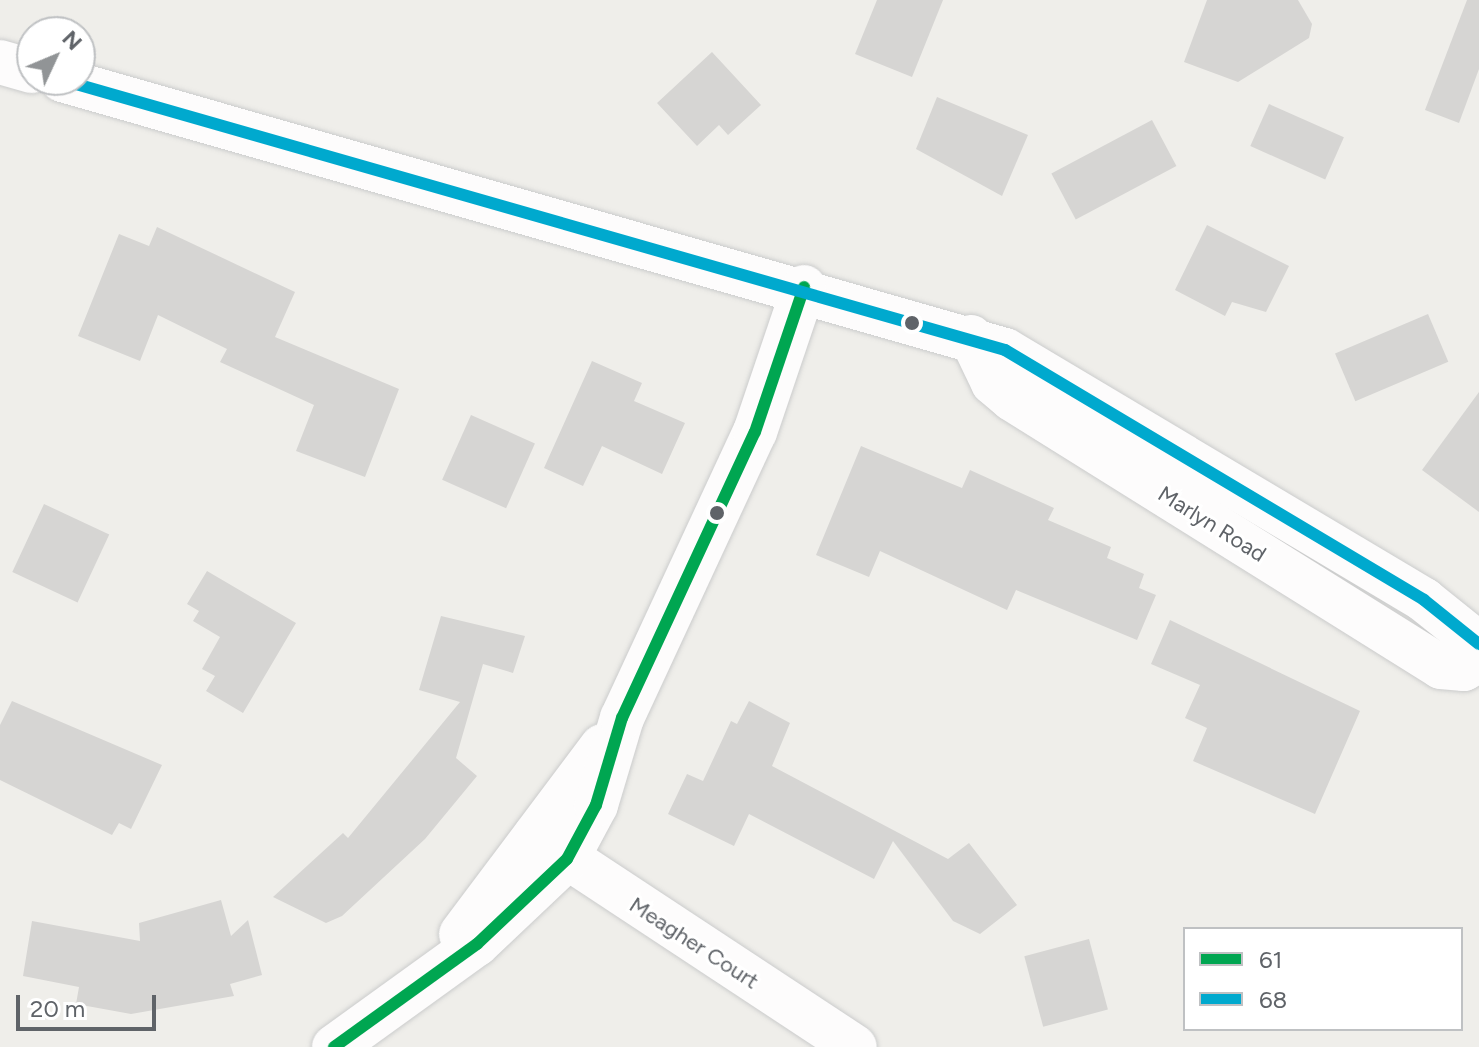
<!DOCTYPE html>
<style>
body{margin:0}
#map{position:relative;width:1479px;height:1047px;overflow:hidden;background:#efeeea;font-family:Figtree,sans-serif}
div>[style]{position:absolute}
[style*='--x']{left:calc(var(--x)*1px);top:calc(var(--y)*1px);width:calc(var(--w)*1px);rotate:calc(var(--a)*1deg)}
.building>*{inset:0;background:#d6d5d3;transform-origin:0 0}
.roads{filter:drop-shadow(0 0 2px #cbcccc) drop-shadow(0 0 2px #cbcccc)}
.minor>*{height:44px;margin:-22px;padding:0 22px;transform-origin:22px;border-radius:22px;background:#fdfcfc}
.bus-1>*{height:12px;margin:-6px;padding:0 6px;transform-origin:6px;border-radius:6px;background:#00a651}
.bus-2>*{height:12px;margin:-6px;padding:0 6px;transform-origin:6px;border-radius:6px;background:#00a9ce}
.dots>*{width:22px;height:22px;translate:-50% -50%;box-sizing:border-box;border:4px solid #fff;border-radius:50%}
span{translate:-50% -50%;white-space:nowrap;text-align:center;line-height:1.15;-webkit-text-stroke:6px #fff;paint-order:stroke}
.street-label{font-size:22px;color:#5f6368}
.legend{position:absolute;left:1183px;top:927px;width:280px;height:104px;box-sizing:border-box;background:#fff;border:2px solid #bfc1c3;margin:0;padding:10px 14px;list-style:none;font-size:24px;color:#5f6368}
.legend li{display:flex;align-items:center;gap:16px;height:40px}
.legend b{width:40px;border:2px solid #bfc1c3}
.north{position:absolute;left:16px;top:16px;width:80px;height:80px;box-sizing:border-box;background:#fff;border:2px solid #bfc1c3;border-radius:50%;rotate:46deg;font-size:22px;font-weight:700;line-height:32px;text-align:center;color:#5f6368}
.north::after{content:'';display:block;margin:auto;width:28px;height:36px;background:#919496;clip-path:polygon(50% 0,100% 100%,50% 72%,0 100%)}
.scale{position:absolute;left:16px;top:995px;width:140px;height:36px;box-sizing:border-box;border:4px solid #5f6368;border-top:0;padding-left:10px;font-size:24px;line-height:28px;white-space:nowrap;color:#5f6368;-webkit-text-stroke:6px #fff;paint-order:stroke}
</style>
<div id="map">
<div class="building">
<i style="clip-path:polygon(877px 0,943px 0,912px 77px,855px 54px)"></i>
<i style="clip-path:polygon(1207px 0,1298px 0,1312px 24px,1309px 38px,1238px 82px,1184px 62px)"></i>
<i style="clip-path:polygon(1467px 0,1479px 0,1479px 69px,1459px 123px,1425px 110px)"></i>
<i style="clip-path:polygon(712px 52px,761px 105px,728px 135px,719px 125px,697px 146px,657px 103px)"></i>
<i style="clip-path:polygon(937px 97px,1028px 135px,1002px 196px,916px 149px)"></i>
<i style="left:1269px;top:104px;width:82px;height:46px;rotate:24deg"></i>
<i style="left:1152px;top:120px;width:52px;height:114px;rotate:62deg"></i>
<i style="clip-path:polygon(1207px 225px,1289px 266px,1266px 312px,1232px 302px,1225px 316px,1175px 290px)"></i>
<i style="clip-path:polygon(157px 227px,295px 292px,275px 337px,399px 389px,365px 477px,296px 451px,314px 405px,220px 362px,227px 349px,158px 315px,140px 361px,78px 336px,119px 234px,149px 246px)"></i>
<i style="left:1428px;top:314px;width:52px;height:101px;rotate:67deg"></i>
<i style="clip-path:polygon(592px 361px,642px 383px,634px 401px,685px 423px,662px 474px,602px 446px,583px 486px,544px 468px)"></i>
<i style="clip-path:polygon(1479px 392px,1479px 512px,1422px 470px)"></i>
<i style="left:471px;top:415px;width:70px;height:71px;rotate:24deg"></i>
<i style="clip-path:polygon(861px 446px,962px 488px,970px 470px,1054px 508px,1048px 520px,1111px 547px,1107px 558px,1144px 574px,1139px 588px,1156px 595px,1137px 640px,1016px 590px,1007px 610px,880px 551px,869px 577px,816px 555px)"></i>
<i style="left:44px;top:504px;width:72px;height:75px;rotate:25deg"></i>
<i style="clip-path:polygon(207px 571px,296px 623px,243px 713px,206px 691px,215px 676px,202px 669px,220px 637px,193px 621px,199px 611px,187px 604px)"></i>
<i style="clip-path:polygon(441px 616px,525px 636px,513px 673px,483px 664px,456px 758px,477px 776px,425px 839px,342px 916px,326px 923px,273px 897px,343px 833px,348px 838px,460px 702px,419px 690px)"></i>
<i style="clip-path:polygon(1170px 620px,1360px 711px,1315px 814px,1193px 761px,1207px 728px,1185px 718px,1200px 685px,1151px 664px)"></i>
<i style="clip-path:polygon(12px 701px,162px 765px,131px 829px,119px 823px,112px 835px,0 780px,0 725px)"></i>
<i style="clip-path:polygon(749px 701px,790px 723px,772px 766px,948px 859px,969px 843px,1017px 905px,980px 934px,953px 921px,893px 841px,874px 879px,749px 814px,734px 846px,668px 814px,687px 774px,703px 781px,731px 721px,737px 724px)"></i>
<i style="clip-path:polygon(221px 900px,231px 936px,248px 920px,262px 975px,230px 984px,234px 996px,131px 1014px,76px 1004px,79px 987px,23px 976px,32px 921px,140px 941px,139px 923px)"></i>
<i style="left:1089px;top:939px;width:73px;height:67px;rotate:75deg"></i>
</div>
<div class="roads">
<div class="minor">
<i style="--x:0;--y:62;--w:33;--a:16"></i>
<i style="--x:62;--y:80;--w:981;--a:15.98"></i>
<i style="--x:1005;--y:350;--w:488;--a:30.8"></i>
<i style="--x:1424;--y:600;--w:70;--a:38.7"></i>
<i style="--x:971;--y:337;--w:51;--a:64.4"></i>
<i style="--x:993;--y:383;--w:25;--a:40"></i>
<i style="--x:1012;--y:399;--w:506;--a:31.99"></i>
<i style="--x:1441;--y:667;--w:23;--a:5"></i>
<i style="--x:1464;--y:669;--w:17;--a:-31"></i>
<i style="--x:535;--y:836;--w:383;--a:33.4"></i>
<i style="--x:461;--y:934;--w:235;--a:-53.1"></i>
<i style="--x:334;--y:1047;--w:176;--a:-35.8"></i>
<i style="--x:477;--y:944;--w:124;--a:-43.4"></i>
<i style="--x:567;--y:859;--w:61;--a:-61.8"></i>
<i style="--x:596;--y:805;--w:91;--a:-73.4"></i>
<i style="--x:622;--y:718;--w:315;--a:-65.1"></i>
<i style="--x:755;--y:432;--w:153;--a:-71.3"></i>
</div>
</div>
<div class="bus-1">
<i style="--x:334;--y:1047;--w:176;--a:-35.8"></i>
<i style="--x:477;--y:944;--w:124;--a:-43.4"></i>
<i style="--x:567;--y:859;--w:61;--a:-61.8"></i>
<i style="--x:596;--y:805;--w:91;--a:-73.4"></i>
<i style="--x:622;--y:718;--w:315;--a:-65.1"></i>
<i style="--x:755;--y:432;--w:153;--a:-71.3"></i>
</div>
<div class="bus-2">
<i style="--x:62;--y:80;--w:981;--a:15.98"></i>
<i style="--x:1005;--y:350;--w:488;--a:30.8"></i>
<i style="--x:1424;--y:600;--w:70;--a:38.7"></i>
</div>
<div class="dots">
<i style="left:912px;top:323px;background:#5f6368"></i>
<i style="left:717px;top:513px;background:#5f6368"></i>
</div>
<div class="street-label">
<span style="left:1212px;top:524px;rotate:32deg">Marlyn Road</span>
<span style="left:694px;top:943px;rotate:33deg">Meagher Court</span>
</div>
<ul class="legend">
<li><b style="height:10px;background:#00a651"></b>61</li>
<li><b style="height:10px;background:#00a9ce"></b>68</li>
</ul>
<div class="north">N</div>
<div class="scale">20 m</div>
</div>
